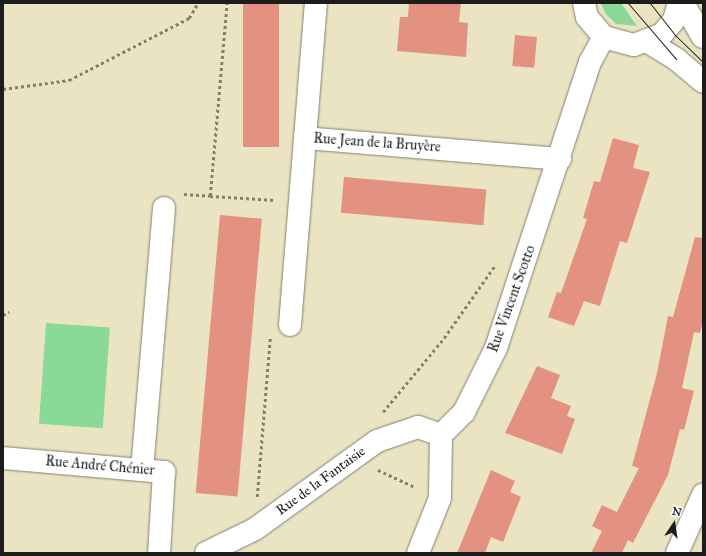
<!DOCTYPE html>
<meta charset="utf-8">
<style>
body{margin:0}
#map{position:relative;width:706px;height:556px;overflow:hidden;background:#eae4c3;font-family:"IM FELL Great Primer",serif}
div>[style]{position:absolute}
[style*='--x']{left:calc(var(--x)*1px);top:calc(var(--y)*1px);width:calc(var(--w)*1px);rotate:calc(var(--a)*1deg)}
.green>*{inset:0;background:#8ad997;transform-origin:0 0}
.building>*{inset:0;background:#e39282;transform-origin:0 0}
.path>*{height:2.5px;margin-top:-1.25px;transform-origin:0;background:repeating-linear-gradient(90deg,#838070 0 3px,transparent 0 6px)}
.roads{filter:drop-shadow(0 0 1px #838070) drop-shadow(0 0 1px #838070)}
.minor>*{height:22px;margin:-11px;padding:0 11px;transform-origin:11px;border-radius:11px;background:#fff}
.tram>*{height:1px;margin:-0.5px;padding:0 0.5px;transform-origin:0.5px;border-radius:0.5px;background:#1c1c1c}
span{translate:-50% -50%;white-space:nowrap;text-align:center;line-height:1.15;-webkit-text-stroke:3px #fff;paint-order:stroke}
.street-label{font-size:14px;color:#1c1c1c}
.frame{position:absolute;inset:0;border:4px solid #1c1c1c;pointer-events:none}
.north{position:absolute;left:654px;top:504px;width:40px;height:40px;-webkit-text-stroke:3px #fff;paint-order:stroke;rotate:13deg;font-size:11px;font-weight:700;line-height:16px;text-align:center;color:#1c1c1c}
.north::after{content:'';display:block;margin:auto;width:14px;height:18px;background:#1c1c1c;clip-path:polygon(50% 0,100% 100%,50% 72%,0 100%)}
</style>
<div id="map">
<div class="green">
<i style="clip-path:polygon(601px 3px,621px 3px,637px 26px,616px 24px,605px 13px)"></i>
<i style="left:46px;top:323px;width:64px;height:101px;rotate:4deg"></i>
</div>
<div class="building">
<i style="left:243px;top:3px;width:36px;height:144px"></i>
<i style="clip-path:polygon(409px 3px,461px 3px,459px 22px,468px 23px,466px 57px,397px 51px,400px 17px,408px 17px)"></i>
<i style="left:515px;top:35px;width:22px;height:31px;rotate:5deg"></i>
<i style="clip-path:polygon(613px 138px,639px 145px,633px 168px,650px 172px,627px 243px,620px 241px,600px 306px,584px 301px,574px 326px,548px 317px,557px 292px,561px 293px,587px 219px,583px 218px,594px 181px,600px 182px)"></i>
<i style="left:344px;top:177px;width:143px;height:36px;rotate:5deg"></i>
<i style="left:220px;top:215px;width:42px;height:279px;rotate:5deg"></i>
<i style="clip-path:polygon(695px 237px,703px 238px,703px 320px,700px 333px,694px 332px,682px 388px,694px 391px,684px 430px,680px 429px,668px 475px,633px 543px,628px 540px,622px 553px,591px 553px,602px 531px,592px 526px,602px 505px,617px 512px,639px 468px,632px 466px,657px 373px,668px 316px,673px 317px)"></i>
<i style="clip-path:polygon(537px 366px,560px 375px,551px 398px,571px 406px,567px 416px,575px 419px,562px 454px,505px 433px)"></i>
<i style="clip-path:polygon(491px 470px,515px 481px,510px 492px,521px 497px,503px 542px,491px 537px,485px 553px,457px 553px)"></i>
</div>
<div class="path">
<i style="--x:3;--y:89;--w:67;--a:-7.8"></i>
<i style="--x:69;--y:80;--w:135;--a:-27.3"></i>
<i style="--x:189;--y:18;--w:17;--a:-59"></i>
<i style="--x:184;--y:194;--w:26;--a:4"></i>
<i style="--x:210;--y:196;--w:194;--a:-85"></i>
<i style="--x:210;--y:196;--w:65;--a:3.5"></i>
<i style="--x:3;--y:315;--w:7;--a:-27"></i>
<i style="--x:383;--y:412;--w:96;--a:-50.5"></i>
<i style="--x:444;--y:338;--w:90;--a:-54.9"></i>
<i style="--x:378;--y:470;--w:41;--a:24.7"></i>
<i style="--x:257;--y:497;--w:159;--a:-85.3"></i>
</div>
<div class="roads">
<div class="minor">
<i style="--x:584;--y:3;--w:14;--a:78"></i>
<i style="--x:587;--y:17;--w:26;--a:50"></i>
<i style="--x:604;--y:37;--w:31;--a:15"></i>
<i style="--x:634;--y:45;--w:30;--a:-21"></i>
<i style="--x:662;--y:34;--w:18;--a:-49"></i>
<i style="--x:674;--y:20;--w:18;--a:-74"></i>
<i style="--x:683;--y:3;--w:39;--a:60"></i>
<i style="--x:648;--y:42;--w:33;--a:31"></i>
<i style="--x:676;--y:59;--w:35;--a:40"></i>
<i style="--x:305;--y:138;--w:256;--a:4.7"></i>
<i style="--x:290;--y:325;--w:323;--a:-85.4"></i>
<i style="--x:3;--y:458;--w:162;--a:5"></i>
<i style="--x:164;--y:472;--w:81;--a:93.5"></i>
<i style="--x:142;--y:470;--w:263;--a:-85.2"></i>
<i style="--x:206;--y:553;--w:55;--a:-26.1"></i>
<i style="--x:255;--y:529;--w:150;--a:-35.8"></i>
<i style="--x:377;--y:441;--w:43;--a:-18.9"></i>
<i style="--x:418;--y:427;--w:24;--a:19"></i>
<i style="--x:418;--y:553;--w:59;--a:-68.2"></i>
<i style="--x:440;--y:498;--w:63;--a:-89.1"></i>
<i style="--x:441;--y:435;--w:33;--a:-45"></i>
<i style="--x:464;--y:412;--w:72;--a:-63.4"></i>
<i style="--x:496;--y:348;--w:301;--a:-71.8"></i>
<i style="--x:590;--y:62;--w:29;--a:-61"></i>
<i style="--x:677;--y:553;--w:64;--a:-65.9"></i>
</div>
</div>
<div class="tram">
<i style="--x:628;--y:3;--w:74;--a:49.4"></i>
<i style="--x:650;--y:3;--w:41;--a:52"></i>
<i style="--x:675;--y:35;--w:39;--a:44"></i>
</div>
<div class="street-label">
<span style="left:377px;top:143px;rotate:4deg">Rue Jean de la Bruyère</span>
<span style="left:512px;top:299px;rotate:-70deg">Rue Vincent Scotto</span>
<span style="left:100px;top:466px;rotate:5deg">Rue André Chénier</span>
<span style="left:321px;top:481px;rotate:-36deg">Rue de la Fantaisie</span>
</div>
<div class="frame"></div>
<div class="north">N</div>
</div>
